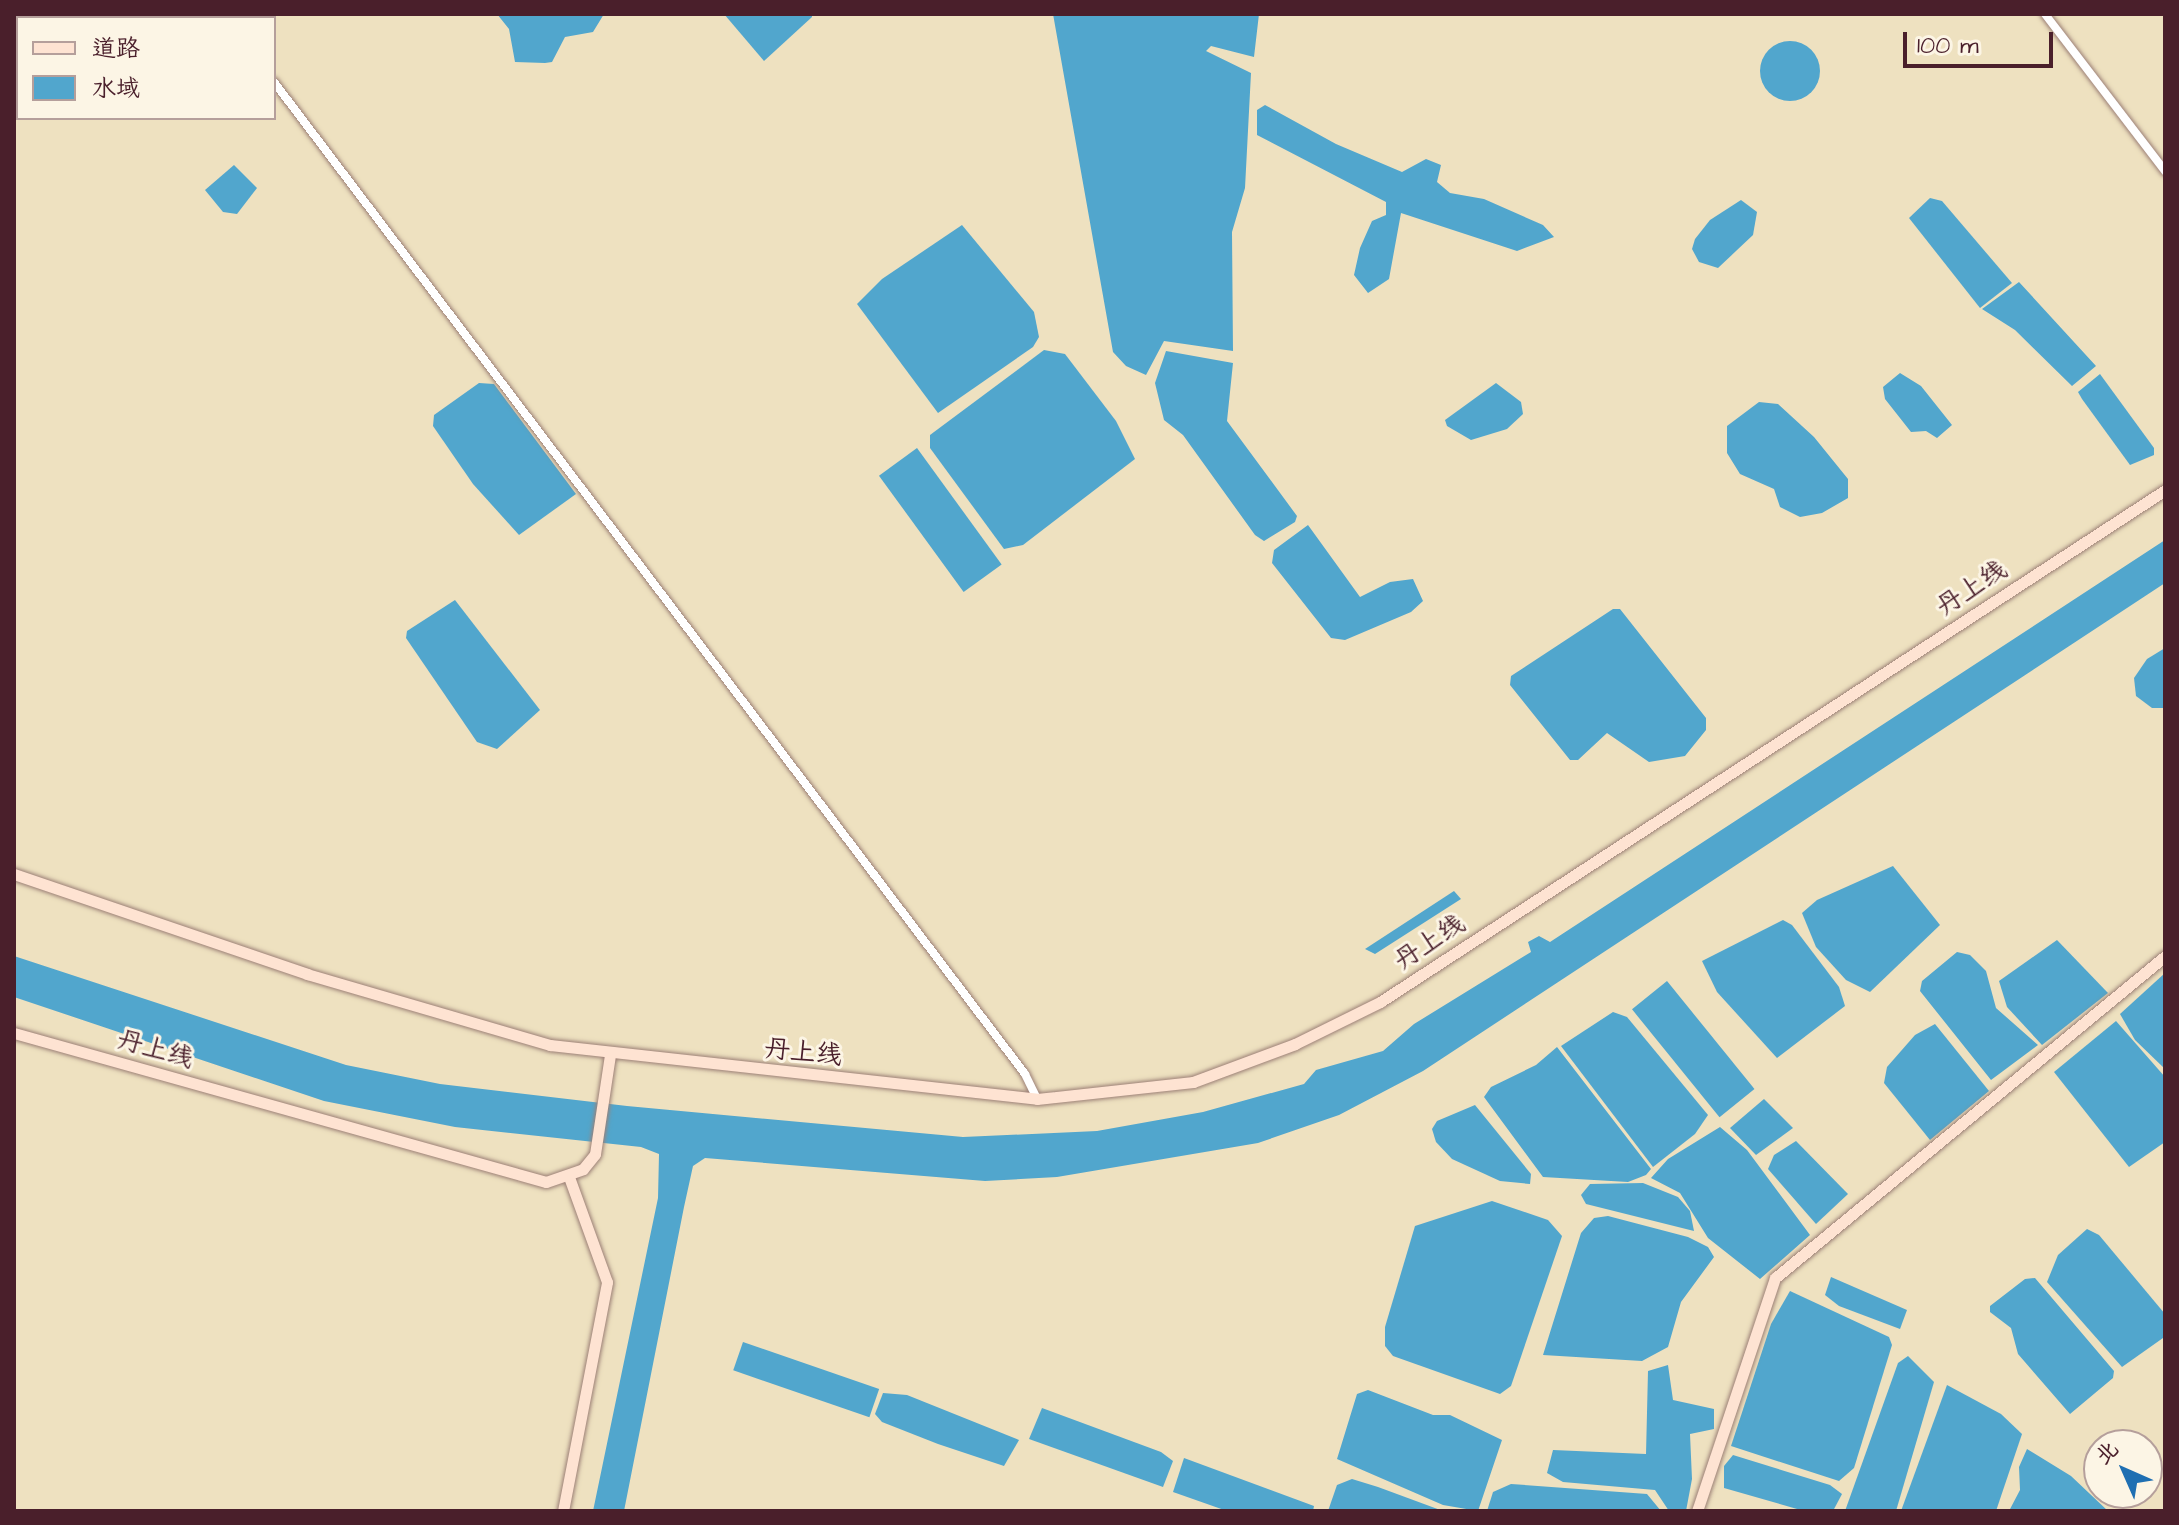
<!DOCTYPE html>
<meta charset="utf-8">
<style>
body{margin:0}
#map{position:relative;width:2179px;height:1525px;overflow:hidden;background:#eee1c0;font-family:"Architects Daughter","LXGW WenKai TC",sans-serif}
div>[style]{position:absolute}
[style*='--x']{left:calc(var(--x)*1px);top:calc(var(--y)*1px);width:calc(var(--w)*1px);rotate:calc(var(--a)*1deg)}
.water>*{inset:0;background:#51a6cd;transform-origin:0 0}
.round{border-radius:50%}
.roads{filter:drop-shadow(0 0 2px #9c8076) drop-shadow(0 0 2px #9c8076)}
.street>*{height:8px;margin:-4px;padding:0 4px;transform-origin:4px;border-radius:4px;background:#fff}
.secondary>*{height:11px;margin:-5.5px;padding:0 5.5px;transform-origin:5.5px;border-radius:5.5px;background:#fee3d2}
span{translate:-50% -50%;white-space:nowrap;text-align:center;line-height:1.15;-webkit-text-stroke:6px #fcf5e5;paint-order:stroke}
.street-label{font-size:26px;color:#4a1f2b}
.frame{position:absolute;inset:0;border:16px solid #4a1f2b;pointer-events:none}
.legend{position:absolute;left:16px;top:16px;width:260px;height:104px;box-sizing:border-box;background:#fcf5e5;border:2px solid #b59f9b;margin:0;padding:10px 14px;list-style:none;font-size:24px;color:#4a1f2b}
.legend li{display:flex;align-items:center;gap:16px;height:40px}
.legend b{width:40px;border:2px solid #b59f9b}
.north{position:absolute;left:2083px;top:1429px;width:80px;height:80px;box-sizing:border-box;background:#fcf5e5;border:2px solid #b59f9b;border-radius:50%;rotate:315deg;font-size:22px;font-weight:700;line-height:32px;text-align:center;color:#4a1f2b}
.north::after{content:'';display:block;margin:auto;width:28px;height:36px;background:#1f6fb2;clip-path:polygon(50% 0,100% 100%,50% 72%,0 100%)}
.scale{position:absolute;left:1903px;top:32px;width:150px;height:36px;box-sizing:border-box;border:4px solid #4a1f2b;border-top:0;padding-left:10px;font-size:24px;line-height:28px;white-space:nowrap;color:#4a1f2b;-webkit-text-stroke:6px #fcf5e5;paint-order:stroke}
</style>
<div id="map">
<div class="water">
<i style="clip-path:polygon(497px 14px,604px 14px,593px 32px,565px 37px,552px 62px,545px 63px,515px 62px,509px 29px)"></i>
<i style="clip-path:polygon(724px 14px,812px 14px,812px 17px,764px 61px)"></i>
<i style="clip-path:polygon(1053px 14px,1259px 14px,1254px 57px,1211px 46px,1206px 51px,1251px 73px,1245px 188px,1232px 232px,1233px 351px,1164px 341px,1146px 375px,1126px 366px,1113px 352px)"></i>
<i class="round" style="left:1760px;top:41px;width:60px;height:60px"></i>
<i style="clip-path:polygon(1265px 105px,1336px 144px,1402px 172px,1426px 159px,1441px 165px,1437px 182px,1450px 193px,1484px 199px,1543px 225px,1554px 237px,1517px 251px,1401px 213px,1389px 279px,1368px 293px,1354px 275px,1360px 248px,1372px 221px,1386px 215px,1386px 202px,1257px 135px,1257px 110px)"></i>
<i style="clip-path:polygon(234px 165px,257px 188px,237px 214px,223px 212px,205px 190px)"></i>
<i style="clip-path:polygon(1930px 198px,1942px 201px,2012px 283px,1980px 308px,1909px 218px)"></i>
<i style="clip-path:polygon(1741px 200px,1757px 212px,1753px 235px,1718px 268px,1699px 262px,1692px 249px,1695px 239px,1710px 220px)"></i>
<i style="clip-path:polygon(962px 225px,1034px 312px,1039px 337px,1033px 347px,938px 413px,857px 304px,882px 279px)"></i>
<i style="clip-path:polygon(2019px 282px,2096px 366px,2072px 386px,2015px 330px,1982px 309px)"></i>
<i style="clip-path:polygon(1044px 350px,1065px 354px,1116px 421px,1135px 459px,1023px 545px,1004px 549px,930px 448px,930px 435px)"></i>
<i style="clip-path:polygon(1166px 351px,1233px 363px,1227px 421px,1297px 516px,1295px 522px,1264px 541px,1255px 535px,1183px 435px,1164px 420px,1155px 383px)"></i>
<i style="clip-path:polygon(1900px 373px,1921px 386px,1952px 425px,1937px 438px,1926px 431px,1911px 432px,1885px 399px,1883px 387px)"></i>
<i style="clip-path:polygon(2100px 374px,2154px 448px,2154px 455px,2130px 465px,2082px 399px,2078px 392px)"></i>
<i style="clip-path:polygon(479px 383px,494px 384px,576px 494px,519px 535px,473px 484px,433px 426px,434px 415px)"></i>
<i style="clip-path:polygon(1496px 383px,1521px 402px,1523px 414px,1507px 429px,1471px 440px,1447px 426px,1445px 420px)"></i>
<i style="clip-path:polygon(1759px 402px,1778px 404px,1814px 437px,1848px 479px,1848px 498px,1822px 513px,1800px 517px,1780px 507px,1774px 489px,1740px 474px,1727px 453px,1727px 426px)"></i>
<i style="left:917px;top:448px;width:144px;height:47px;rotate:54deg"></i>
<i style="clip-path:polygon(1308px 525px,1360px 597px,1390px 582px,1413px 579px,1423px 601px,1411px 612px,1345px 640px,1331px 638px,1272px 563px,1274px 550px)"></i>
<i style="clip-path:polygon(2165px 540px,2165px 583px,1423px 1071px,1339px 1115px,1258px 1143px,1057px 1177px,985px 1181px,705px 1158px,693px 1166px,684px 1207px,624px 1511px,593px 1511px,658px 1198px,659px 1154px,641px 1147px,455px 1127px,324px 1101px,14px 997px,14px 956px,346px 1065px,440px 1084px,627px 1106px,963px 1137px,1097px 1131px,1203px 1112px,1304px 1084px,1316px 1070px,1383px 1051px,1414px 1024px,1531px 952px,1528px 942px,1539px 936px,1550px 942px)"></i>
<i style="clip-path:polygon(455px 600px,540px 710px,497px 749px,477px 742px,406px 638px,407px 631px)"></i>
<i style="clip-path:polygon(1613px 609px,1620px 609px,1706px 718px,1706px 730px,1685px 756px,1649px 762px,1607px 733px,1578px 760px,1570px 760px,1510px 685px,1511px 676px)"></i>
<i style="clip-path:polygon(2165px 648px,2165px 708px,2152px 708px,2136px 696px,2134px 678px,2147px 659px)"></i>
<i style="clip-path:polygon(1893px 866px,1940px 925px,1870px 992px,1846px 980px,1816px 947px,1802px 913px,1817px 900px)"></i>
<i style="clip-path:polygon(1454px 891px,1461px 899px,1375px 954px,1365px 949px)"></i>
<i style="clip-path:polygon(1783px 920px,1792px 925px,1839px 987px,1845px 1006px,1777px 1058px,1717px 992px,1702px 961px)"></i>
<i style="clip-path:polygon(2057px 940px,2108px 993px,2042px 1045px,2007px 1007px,1999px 981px)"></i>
<i style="clip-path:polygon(1957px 952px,1970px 955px,1986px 971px,1996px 1008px,2038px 1045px,1991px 1080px,1920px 991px,1922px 981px)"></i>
<i style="clip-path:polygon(2165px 973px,2165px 1069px,2135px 1040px,2120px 1014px)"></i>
<i style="left:1667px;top:981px;width:139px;height:45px;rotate:51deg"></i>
<i style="clip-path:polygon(1613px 1012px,1627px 1017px,1708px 1115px,1695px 1134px,1653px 1167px,1561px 1046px)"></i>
<i style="clip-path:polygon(2116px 1021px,2165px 1077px,2165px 1142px,2129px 1167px,2054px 1072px)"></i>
<i style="clip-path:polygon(1935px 1024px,1989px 1091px,1930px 1140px,1884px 1083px,1887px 1067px,1915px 1035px)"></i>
<i style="clip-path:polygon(1557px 1047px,1651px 1169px,1646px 1175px,1628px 1182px,1543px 1177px,1484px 1097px,1491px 1087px,1536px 1065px)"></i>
<i style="clip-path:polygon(1764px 1099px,1793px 1128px,1756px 1155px,1730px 1128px)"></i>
<i style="clip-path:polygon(1475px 1105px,1531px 1174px,1530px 1184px,1500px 1181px,1452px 1159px,1436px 1142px,1432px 1129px,1437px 1121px)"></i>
<i style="clip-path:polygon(1720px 1127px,1747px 1150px,1810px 1235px,1760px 1279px,1708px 1238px,1680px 1193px,1651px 1178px,1668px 1159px)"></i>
<i style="clip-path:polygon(1796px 1141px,1848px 1194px,1816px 1224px,1768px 1169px,1774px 1155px)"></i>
<i style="clip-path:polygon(1643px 1183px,1678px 1197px,1690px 1211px,1694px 1231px,1586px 1204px,1581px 1195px,1590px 1184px)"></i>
<i style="clip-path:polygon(1492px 1201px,1548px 1220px,1562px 1236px,1511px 1386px,1500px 1394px,1393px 1356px,1385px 1346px,1385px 1327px,1415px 1226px)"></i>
<i style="clip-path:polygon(1608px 1216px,1688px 1237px,1708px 1247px,1714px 1257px,1681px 1302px,1668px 1347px,1642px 1361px,1543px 1355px,1581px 1233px,1594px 1218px)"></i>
<i style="clip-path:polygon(2087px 1229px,2099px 1235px,2165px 1314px,2163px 1338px,2122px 1367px,2047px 1282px,2058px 1255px)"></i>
<i style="clip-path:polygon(1831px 1277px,1907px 1310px,1900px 1329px,1839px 1306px,1825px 1295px)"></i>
<i style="clip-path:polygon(2035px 1278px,2114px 1371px,2113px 1378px,2070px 1414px,2018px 1354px,2011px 1328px,1990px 1312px,1990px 1306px,2025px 1279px)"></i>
<i style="clip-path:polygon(1790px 1291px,1889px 1337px,1892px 1345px,1854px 1468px,1839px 1481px,1731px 1446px,1771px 1324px)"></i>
<i style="left:743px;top:1342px;width:144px;height:30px;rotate:19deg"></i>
<i style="clip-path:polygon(1908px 1356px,1934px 1382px,1896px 1511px,1845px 1511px,1898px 1363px)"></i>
<i style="clip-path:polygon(1668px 1365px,1673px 1400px,1714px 1409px,1714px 1429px,1690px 1434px,1692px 1479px,1686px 1511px,1669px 1511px,1655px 1490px,1563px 1482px,1547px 1473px,1553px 1450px,1646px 1454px,1648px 1371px)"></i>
<i style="clip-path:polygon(1947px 1385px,2001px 1414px,2022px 1434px,1996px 1511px,1901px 1511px)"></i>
<i style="clip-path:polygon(1368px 1390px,1433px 1415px,1450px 1415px,1502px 1440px,1478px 1511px,1443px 1505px,1337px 1459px,1357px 1394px)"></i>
<i style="clip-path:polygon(883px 1393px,907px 1395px,1019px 1440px,1004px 1466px,938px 1444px,882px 1422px,875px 1414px)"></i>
<i style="clip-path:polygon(1042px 1408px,1161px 1452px,1173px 1461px,1163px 1487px,1029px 1439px)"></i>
<i style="clip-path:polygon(2027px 1449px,2071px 1476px,2108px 1511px,2009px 1511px,2020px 1490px,2019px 1467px)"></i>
<i style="clip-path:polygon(1733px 1455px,1830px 1485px,1842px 1494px,1833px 1511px,1804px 1511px,1724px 1488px,1724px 1466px)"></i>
<i style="clip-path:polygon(1184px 1458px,1314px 1506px,1313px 1511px,1227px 1511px,1173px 1492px)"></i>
<i style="clip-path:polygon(1352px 1479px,1378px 1487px,1443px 1511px,1328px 1511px,1337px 1485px)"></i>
<i style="clip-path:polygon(1511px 1484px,1647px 1494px,1661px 1511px,1487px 1511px,1493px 1492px)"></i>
</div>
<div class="roads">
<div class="street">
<i style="--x:222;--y:14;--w:5;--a:53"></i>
<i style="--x:2045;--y:14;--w:198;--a:52.6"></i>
<i style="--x:274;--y:82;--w:1244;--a:52.87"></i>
<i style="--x:1025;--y:1074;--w:28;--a:64"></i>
</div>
<div class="secondary">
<i style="--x:14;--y:874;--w:310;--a:18.8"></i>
<i style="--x:307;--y:974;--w:253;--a:16.3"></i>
<i style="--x:550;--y:1045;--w:490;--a:6.3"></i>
<i style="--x:1037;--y:1099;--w:157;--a:-6.2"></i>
<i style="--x:1193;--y:1082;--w:109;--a:-20.4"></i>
<i style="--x:1295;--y:1044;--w:95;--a:-26.3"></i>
<i style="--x:1380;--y:1002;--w:937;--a:-33.11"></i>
<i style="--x:14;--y:1033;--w:552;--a:15.65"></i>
<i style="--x:546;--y:1182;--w:39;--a:-19"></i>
<i style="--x:583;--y:1169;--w:19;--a:-51"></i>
<i style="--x:595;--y:1154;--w:100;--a:-81.4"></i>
<i style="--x:563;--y:1511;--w:233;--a:-79.1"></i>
<i style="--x:607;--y:1282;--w:112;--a:-109.9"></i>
<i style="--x:1697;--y:1511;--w:246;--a:-71.5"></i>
<i style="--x:1775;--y:1278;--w:506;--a:-39.54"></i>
</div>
</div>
<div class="street-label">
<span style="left:1972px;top:589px;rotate:-33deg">丹上线</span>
<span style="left:1430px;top:943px;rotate:-33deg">丹上线</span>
<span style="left:155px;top:1050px;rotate:16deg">丹上线</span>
<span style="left:803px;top:1053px;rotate:6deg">丹上线</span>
</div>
<div class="frame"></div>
<ul class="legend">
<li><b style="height:10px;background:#fee3d2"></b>道路</li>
<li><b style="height:22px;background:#51a6cd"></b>水域</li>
</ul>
<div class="north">北</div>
<div class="scale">100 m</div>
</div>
